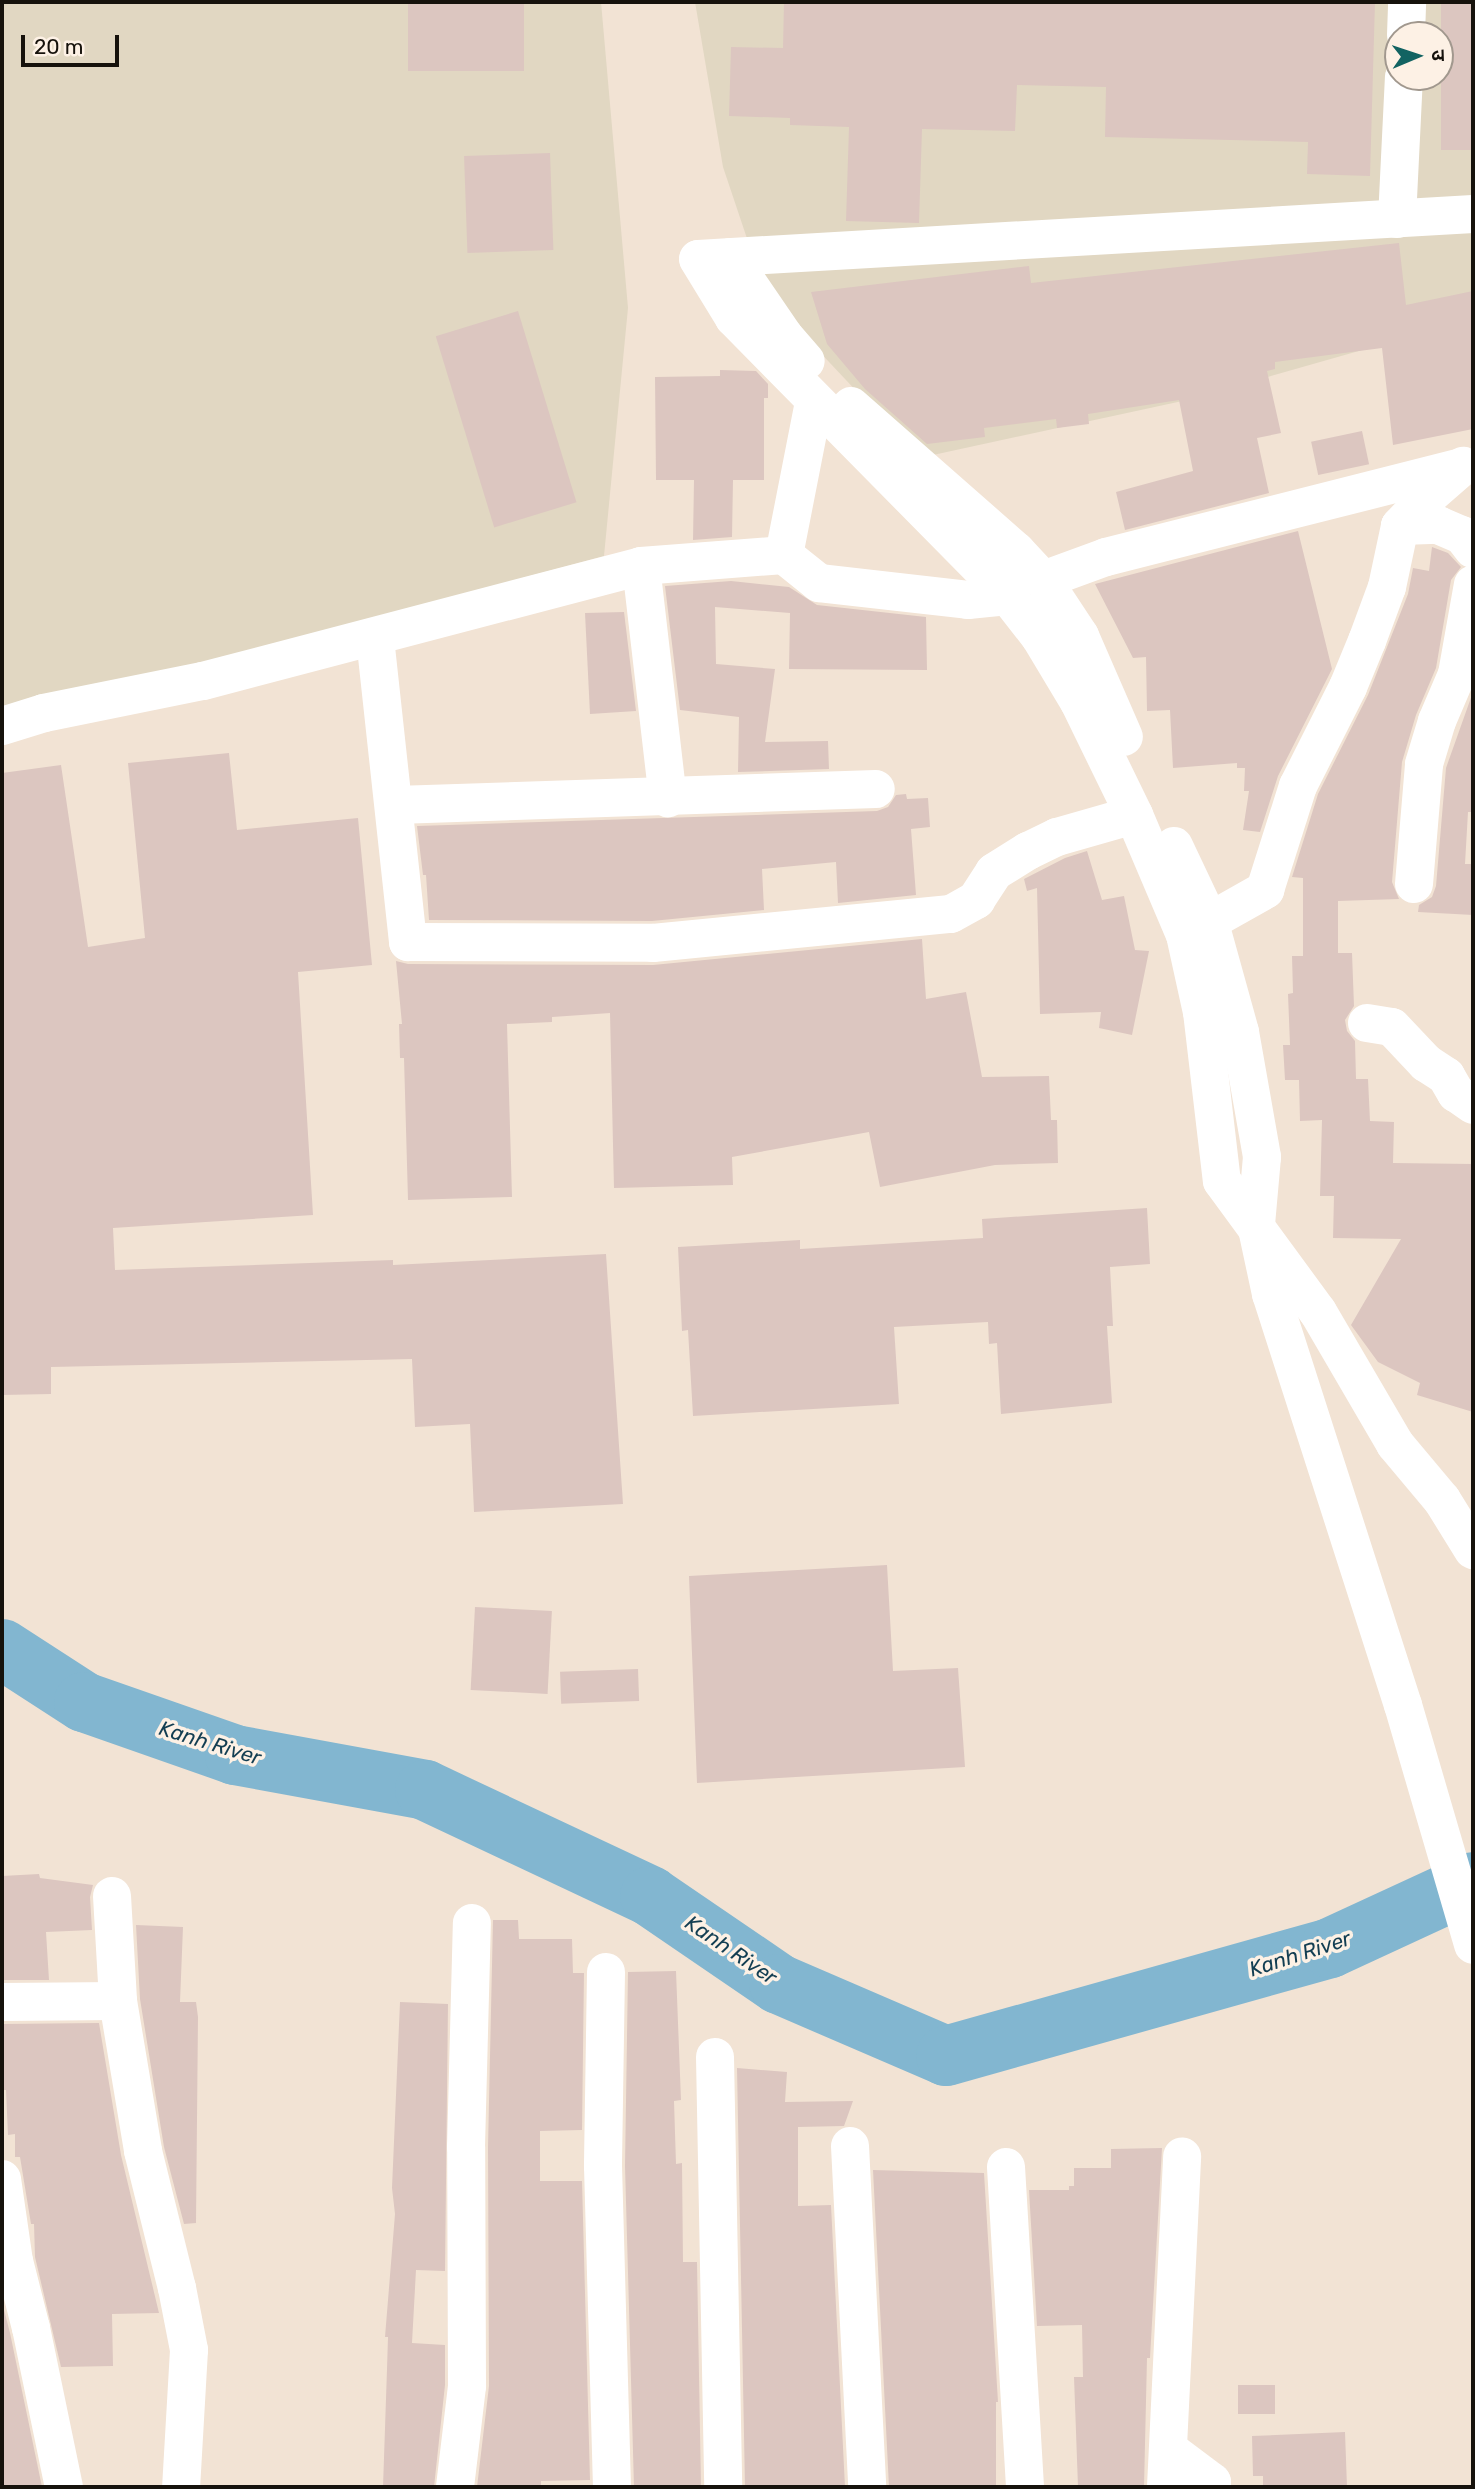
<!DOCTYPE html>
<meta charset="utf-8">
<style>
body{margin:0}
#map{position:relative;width:1475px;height:2489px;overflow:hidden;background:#f2e3d4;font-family:Rubik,"Noto Sans Devanagari",sans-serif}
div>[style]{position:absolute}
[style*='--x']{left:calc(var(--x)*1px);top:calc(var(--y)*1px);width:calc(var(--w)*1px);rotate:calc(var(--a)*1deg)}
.industrial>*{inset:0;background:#e1d7c2}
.river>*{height:60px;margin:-30px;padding:0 30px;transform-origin:30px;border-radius:30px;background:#82b6d0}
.building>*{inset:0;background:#dcc6c0;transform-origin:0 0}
.minor>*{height:38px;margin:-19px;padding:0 19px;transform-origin:19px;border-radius:19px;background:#fff}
span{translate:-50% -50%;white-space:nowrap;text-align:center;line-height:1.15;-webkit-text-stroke:7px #fdf1e5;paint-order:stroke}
.water-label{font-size:21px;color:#133e52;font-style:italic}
.frame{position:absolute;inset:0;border:4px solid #16120c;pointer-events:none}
.north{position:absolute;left:1384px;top:21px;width:70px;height:70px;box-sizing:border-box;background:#fdf1e5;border:2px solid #a1988e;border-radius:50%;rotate:88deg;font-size:19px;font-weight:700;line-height:28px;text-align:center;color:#16120c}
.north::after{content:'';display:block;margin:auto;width:24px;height:32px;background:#126362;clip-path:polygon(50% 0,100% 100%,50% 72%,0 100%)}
.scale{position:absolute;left:21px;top:35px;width:98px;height:32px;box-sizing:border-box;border:4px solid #16120c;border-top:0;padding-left:9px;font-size:21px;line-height:24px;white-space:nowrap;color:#16120c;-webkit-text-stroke:5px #fdf1e5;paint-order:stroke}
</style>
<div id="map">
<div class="industrial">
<i style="clip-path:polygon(2px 2px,601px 2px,628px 308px,604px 556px,2px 719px)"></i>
<i style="clip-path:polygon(evenodd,695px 2px,1473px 2px,1473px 297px,1422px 333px,1187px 400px,933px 455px,893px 430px,766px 295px,723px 167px,695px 2px,1398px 35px,1440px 35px,1440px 77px,1398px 77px,1398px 35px)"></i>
</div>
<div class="river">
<i style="--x:2;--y:1649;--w:98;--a:32.9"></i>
<i style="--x:84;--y:1702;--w:160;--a:19.3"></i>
<i style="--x:235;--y:1755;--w:193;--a:10.4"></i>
<i style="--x:425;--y:1790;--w:249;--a:25.2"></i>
<i style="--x:650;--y:1896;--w:156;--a:34.3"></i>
<i style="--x:779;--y:1984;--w:182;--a:23.3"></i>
<i style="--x:946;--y:2056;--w:399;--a:-15.7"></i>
<i style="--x:1330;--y:1948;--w:157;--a:-24.8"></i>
</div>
<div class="building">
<i style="left:408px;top:2px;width:116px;height:69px"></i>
<i style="clip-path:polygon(784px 2px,1375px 2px,1370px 176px,1307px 174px,1308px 142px,1105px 137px,1106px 87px,1017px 85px,1015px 131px,922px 129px,919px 223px,846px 221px,849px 127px,790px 125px,790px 118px,729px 116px,731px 47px,783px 48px)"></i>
<i style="left:1441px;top:2px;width:32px;height:148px"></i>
<i style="left:550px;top:153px;width:97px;height:86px;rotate:88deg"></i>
<i style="clip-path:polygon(1399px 243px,1406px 305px,1473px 291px,1473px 429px,1393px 445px,1382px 348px,1275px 362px,1275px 369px,1267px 371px,1281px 433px,1257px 438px,1269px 493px,1125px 530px,1116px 492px,1193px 471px,1179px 400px,1088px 414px,1089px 424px,1057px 428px,1056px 419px,984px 428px,985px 437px,927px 444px,865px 389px,827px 344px,811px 292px,1029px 266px,1031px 283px)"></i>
<i style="left:518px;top:311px;width:200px;height:86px;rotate:73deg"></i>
<i style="clip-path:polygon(720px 370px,756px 371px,768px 384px,768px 398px,764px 398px,764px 480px,733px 480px,732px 537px,693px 540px,694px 480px,656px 480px,655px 377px,720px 376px)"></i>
<i style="left:1362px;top:431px;width:34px;height:52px;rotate:78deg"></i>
<i style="clip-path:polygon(1298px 531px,1332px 669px,1278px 776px,1260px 832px,1243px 830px,1249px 791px,1244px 791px,1245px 768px,1237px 768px,1237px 763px,1173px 768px,1170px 710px,1147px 711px,1146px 657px,1133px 658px,1095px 584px)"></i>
<i style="clip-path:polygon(1432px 547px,1448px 553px,1461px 567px,1451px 580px,1436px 668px,1416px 715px,1402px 762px,1392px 882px,1399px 899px,1338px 901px,1338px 953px,1352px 953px,1354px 1006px,1345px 1020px,1347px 1031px,1355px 1041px,1356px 1079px,1368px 1079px,1370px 1121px,1394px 1122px,1393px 1163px,1473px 1164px,1473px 1412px,1417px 1395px,1420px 1383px,1378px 1362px,1351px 1325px,1401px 1239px,1333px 1238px,1334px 1196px,1320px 1196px,1322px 1120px,1300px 1121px,1299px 1080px,1285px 1080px,1283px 1045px,1290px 1045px,1288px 994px,1293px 993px,1292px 956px,1303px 956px,1303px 878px,1292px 877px,1318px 794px,1368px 695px,1408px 594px,1413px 568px,1429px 571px)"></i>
<i style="clip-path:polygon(731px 581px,789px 587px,817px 605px,926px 617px,927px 670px,789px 669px,790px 613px,715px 607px,716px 664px,775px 669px,765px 742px,828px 741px,829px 769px,738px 772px,739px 717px,680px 710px,665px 586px)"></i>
<i style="clip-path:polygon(624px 612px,636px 711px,590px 714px,585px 613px)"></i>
<i style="clip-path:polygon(1473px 692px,1473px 812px,1468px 812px,1465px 864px,1473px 864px,1473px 915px,1418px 912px,1419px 905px,1432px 897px,1436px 886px,1446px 768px)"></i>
<i style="clip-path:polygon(229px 753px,237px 830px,358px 818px,372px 965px,298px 972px,313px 1215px,113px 1228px,115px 1270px,393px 1260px,393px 1265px,606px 1254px,623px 1504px,474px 1512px,470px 1424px,415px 1427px,412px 1359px,51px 1367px,51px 1394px,2px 1395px,2px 773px,61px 765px,88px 947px,145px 938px,128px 763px)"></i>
<i style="clip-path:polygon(906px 794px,907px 799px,928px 798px,930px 827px,911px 829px,916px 895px,838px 903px,836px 862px,762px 869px,764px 910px,652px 921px,429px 920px,426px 875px,423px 875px,417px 826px,877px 811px,888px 807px,896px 795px)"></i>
<i style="clip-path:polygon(1087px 851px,1102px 900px,1124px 896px,1135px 950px,1149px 951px,1132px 1035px,1099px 1028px,1101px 1012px,1040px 1014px,1037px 888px,1027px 891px,1024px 879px,1065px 858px)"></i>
<i style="clip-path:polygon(922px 939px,926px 999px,966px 992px,982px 1077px,1049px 1076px,1051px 1120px,1057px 1120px,1058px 1163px,995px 1165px,880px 1187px,869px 1132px,732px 1157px,733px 1185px,614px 1188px,610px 1013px,552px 1017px,552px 1022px,507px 1024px,512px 1197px,408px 1200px,404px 1058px,400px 1058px,399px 1024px,402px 1024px,396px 961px,408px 964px,653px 965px)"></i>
<i style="clip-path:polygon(1147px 1208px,1150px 1264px,1110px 1267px,1113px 1326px,1107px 1326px,1112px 1403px,1001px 1414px,997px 1343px,989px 1344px,988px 1322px,894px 1327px,899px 1404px,693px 1416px,688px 1330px,682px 1331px,678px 1247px,800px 1240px,800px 1249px,983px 1238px,982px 1219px)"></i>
<i style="clip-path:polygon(887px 1565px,893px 1671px,958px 1668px,965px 1767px,697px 1783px,689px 1576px)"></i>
<i style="left:475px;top:1607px;width:77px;height:83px;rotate:3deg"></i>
<i style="left:638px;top:1669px;width:32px;height:78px;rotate:88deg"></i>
<i style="clip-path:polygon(39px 1874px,40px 1878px,93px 1885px,90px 1897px,92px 1930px,46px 1932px,49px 1980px,2px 1980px,2px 1876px)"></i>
<i style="clip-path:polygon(493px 1920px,518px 1920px,519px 1939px,572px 1939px,573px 1973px,584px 1973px,582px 2130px,540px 2131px,540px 2181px,582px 2181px,590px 2480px,541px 2481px,541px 2487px,477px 2487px,489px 2386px,488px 2147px)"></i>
<i style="clip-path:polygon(136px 1925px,183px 1927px,180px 2002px,196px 2002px,198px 2017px,196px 2223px,184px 2224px,164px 2147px,140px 1999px)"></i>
<i style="clip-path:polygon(676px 1971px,681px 2100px,674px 2101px,676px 2164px,682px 2163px,683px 2262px,697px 2262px,701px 2487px,634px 2487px,625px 2166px,628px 1972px)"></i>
<i style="clip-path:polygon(400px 2002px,448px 2004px,445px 2271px,416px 2270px,412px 2343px,445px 2345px,445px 2385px,434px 2487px,383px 2487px,387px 2369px,388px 2337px,385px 2337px,395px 2214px,392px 2188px)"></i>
<i style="clip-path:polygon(99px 2023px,121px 2155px,159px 2313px,112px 2314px,113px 2366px,61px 2367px,35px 2257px,34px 2224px,31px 2224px,20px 2157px,15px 2157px,15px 2134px,8px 2135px,6px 2090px,2px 2090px,2px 2024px)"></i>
<i style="clip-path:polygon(737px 2068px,787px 2072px,785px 2102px,853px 2101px,844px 2126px,798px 2127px,798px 2206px,831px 2205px,845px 2487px,745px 2487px)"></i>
<i style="clip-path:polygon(1162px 2148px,1150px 2358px,1147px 2358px,1144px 2487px,1078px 2487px,1074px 2377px,1083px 2377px,1082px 2325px,1037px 2326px,1029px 2190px,1069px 2190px,1069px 2186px,1074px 2186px,1074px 2168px,1111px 2168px,1111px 2149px)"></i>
<i style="clip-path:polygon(873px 2170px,984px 2173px,998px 2402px,996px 2402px,996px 2487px,889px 2487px)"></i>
<i style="clip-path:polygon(2px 2302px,10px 2333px,42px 2487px,2px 2487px)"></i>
<i style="left:1238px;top:2385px;width:37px;height:29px"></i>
<i style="clip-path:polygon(1345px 2432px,1347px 2487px,1263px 2487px,1263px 2476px,1253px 2476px,1252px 2436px)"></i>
</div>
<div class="minor">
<i style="--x:1406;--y:35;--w:33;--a:-88"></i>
<i style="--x:1473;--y:214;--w:776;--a:176.68"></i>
<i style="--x:698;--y:259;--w:69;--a:58.6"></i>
<i style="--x:734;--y:318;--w:390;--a:45.4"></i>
<i style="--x:1008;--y:596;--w:52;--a:52"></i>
<i style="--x:1040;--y:637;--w:76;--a:59"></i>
<i style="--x:1079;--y:702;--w:126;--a:64"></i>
<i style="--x:1134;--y:815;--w:130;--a:67"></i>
<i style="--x:1185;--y:935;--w:79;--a:77.6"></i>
<i style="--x:1202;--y:1012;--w:170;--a:83.3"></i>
<i style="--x:1222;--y:1181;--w:162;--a:53.8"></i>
<i style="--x:1318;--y:1312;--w:153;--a:59.7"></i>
<i style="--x:1395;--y:1444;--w:73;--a:50"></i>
<i style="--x:1442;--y:1500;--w:59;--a:58.2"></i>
<i style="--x:1397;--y:219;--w:142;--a:-87.2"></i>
<i style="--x:730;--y:257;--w:96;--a:55.6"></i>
<i style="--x:784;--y:336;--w:33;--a:49"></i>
<i style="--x:851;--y:406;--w:220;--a:41.3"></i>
<i style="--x:1016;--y:551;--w:40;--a:47"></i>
<i style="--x:1043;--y:580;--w:67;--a:56.5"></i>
<i style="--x:1080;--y:636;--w:110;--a:66.5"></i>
<i style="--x:1400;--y:526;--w:38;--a:-2"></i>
<i style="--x:1438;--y:525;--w:26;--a:23"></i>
<i style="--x:1462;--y:535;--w:18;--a:52"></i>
<i style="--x:784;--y:555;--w:156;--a:-78.9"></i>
<i style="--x:641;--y:566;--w:234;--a:83.4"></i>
<i style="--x:1043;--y:580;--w:67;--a:-20.1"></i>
<i style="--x:1106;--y:557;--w:362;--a:-14.2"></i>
<i style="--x:375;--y:638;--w:306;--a:83.8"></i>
<i style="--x:408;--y:942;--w:245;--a:0.2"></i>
<i style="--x:653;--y:943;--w:299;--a:-5.6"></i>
<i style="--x:951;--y:914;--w:29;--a:-29"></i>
<i style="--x:976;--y:900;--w:33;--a:-57"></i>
<i style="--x:994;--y:872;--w:40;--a:-32"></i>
<i style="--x:1028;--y:851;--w:32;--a:-26"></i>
<i style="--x:1057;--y:837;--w:80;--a:-15.9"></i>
<i style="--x:2;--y:726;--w:44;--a:-17.2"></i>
<i style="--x:44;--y:713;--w:162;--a:-11.4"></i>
<i style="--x:203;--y:681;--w:453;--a:-14.7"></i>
<i style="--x:641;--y:566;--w:143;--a:-4.4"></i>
<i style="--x:784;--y:555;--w:45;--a:38.7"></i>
<i style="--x:819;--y:583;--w:150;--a:6.5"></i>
<i style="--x:968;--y:600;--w:40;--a:-5.7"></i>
<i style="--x:396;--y:805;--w:480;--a:-1.9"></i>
<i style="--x:1174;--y:846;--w:82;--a:64.7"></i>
<i style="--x:1209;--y:920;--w:116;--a:74.5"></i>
<i style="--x:1240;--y:1032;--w:127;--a:80"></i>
<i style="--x:1262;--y:1157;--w:67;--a:95.1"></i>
<i style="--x:1256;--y:1224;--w:72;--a:77.9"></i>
<i style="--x:1271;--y:1294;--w:432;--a:72.2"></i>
<i style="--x:1403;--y:1705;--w:250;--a:73.7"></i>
<i style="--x:1414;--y:884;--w:120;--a:-85.2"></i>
<i style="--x:1424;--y:764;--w:45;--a:-73.2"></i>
<i style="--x:1437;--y:721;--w:51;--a:-66.9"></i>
<i style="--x:1457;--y:674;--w:91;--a:-79.9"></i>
<i style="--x:1187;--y:934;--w:90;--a:-29.4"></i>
<i style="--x:1265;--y:890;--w:109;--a:-72.4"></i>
<i style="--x:1298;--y:786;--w:111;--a:-63.2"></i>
<i style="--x:1348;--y:687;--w:50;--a:-67.6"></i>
<i style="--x:1367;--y:641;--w:58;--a:-69.7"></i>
<i style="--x:1387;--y:587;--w:62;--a:-78"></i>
<i style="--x:1400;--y:526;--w:35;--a:-47"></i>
<i style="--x:1424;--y:500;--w:52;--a:-41.1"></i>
<i style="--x:1367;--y:1023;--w:25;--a:9"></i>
<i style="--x:1392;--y:1027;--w:50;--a:46.6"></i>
<i style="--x:1426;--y:1063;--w:24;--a:33"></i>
<i style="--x:1446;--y:1076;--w:20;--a:60"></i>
<i style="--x:1456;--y:1093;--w:21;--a:35"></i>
<i style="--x:112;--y:1896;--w:105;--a:86.7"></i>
<i style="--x:606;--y:1972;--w:194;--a:90.9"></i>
<i style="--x:603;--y:2166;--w:321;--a:88.4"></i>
<i style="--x:2;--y:2002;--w:116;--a:-0.5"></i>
<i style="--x:118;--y:2001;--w:152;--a:80.5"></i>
<i style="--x:143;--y:2151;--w:141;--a:76.1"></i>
<i style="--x:177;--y:2288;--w:63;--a:79"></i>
<i style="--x:189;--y:2350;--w:137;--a:93.3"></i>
<i style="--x:715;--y:2057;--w:430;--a:88.9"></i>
<i style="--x:850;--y:2146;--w:341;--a:87.1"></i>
<i style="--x:1006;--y:2167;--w:321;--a:86.6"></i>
<i style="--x:2;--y:2179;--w:83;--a:81.7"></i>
<i style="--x:14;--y:2261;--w:69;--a:75.8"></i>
<i style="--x:31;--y:2328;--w:162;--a:78.3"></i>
<i style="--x:1168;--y:2449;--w:55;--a:36.9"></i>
<i style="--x:1212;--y:2482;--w:5;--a:90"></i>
<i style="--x:455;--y:2487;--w:102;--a:-83.2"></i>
<i style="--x:467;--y:2386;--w:239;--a:-90.2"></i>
<i style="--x:466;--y:2147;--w:224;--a:-88.5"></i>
<i style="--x:1166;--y:2487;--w:331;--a:-87.2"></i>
</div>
<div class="water-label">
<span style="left:210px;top:1743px;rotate:17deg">Kanh River</span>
<span style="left:731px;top:1950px;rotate:34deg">Kanh River</span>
<span style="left:1300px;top:1954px;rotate:-18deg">Kanh River</span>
</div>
<div class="frame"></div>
<div class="north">उ</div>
<div class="scale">20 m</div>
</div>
